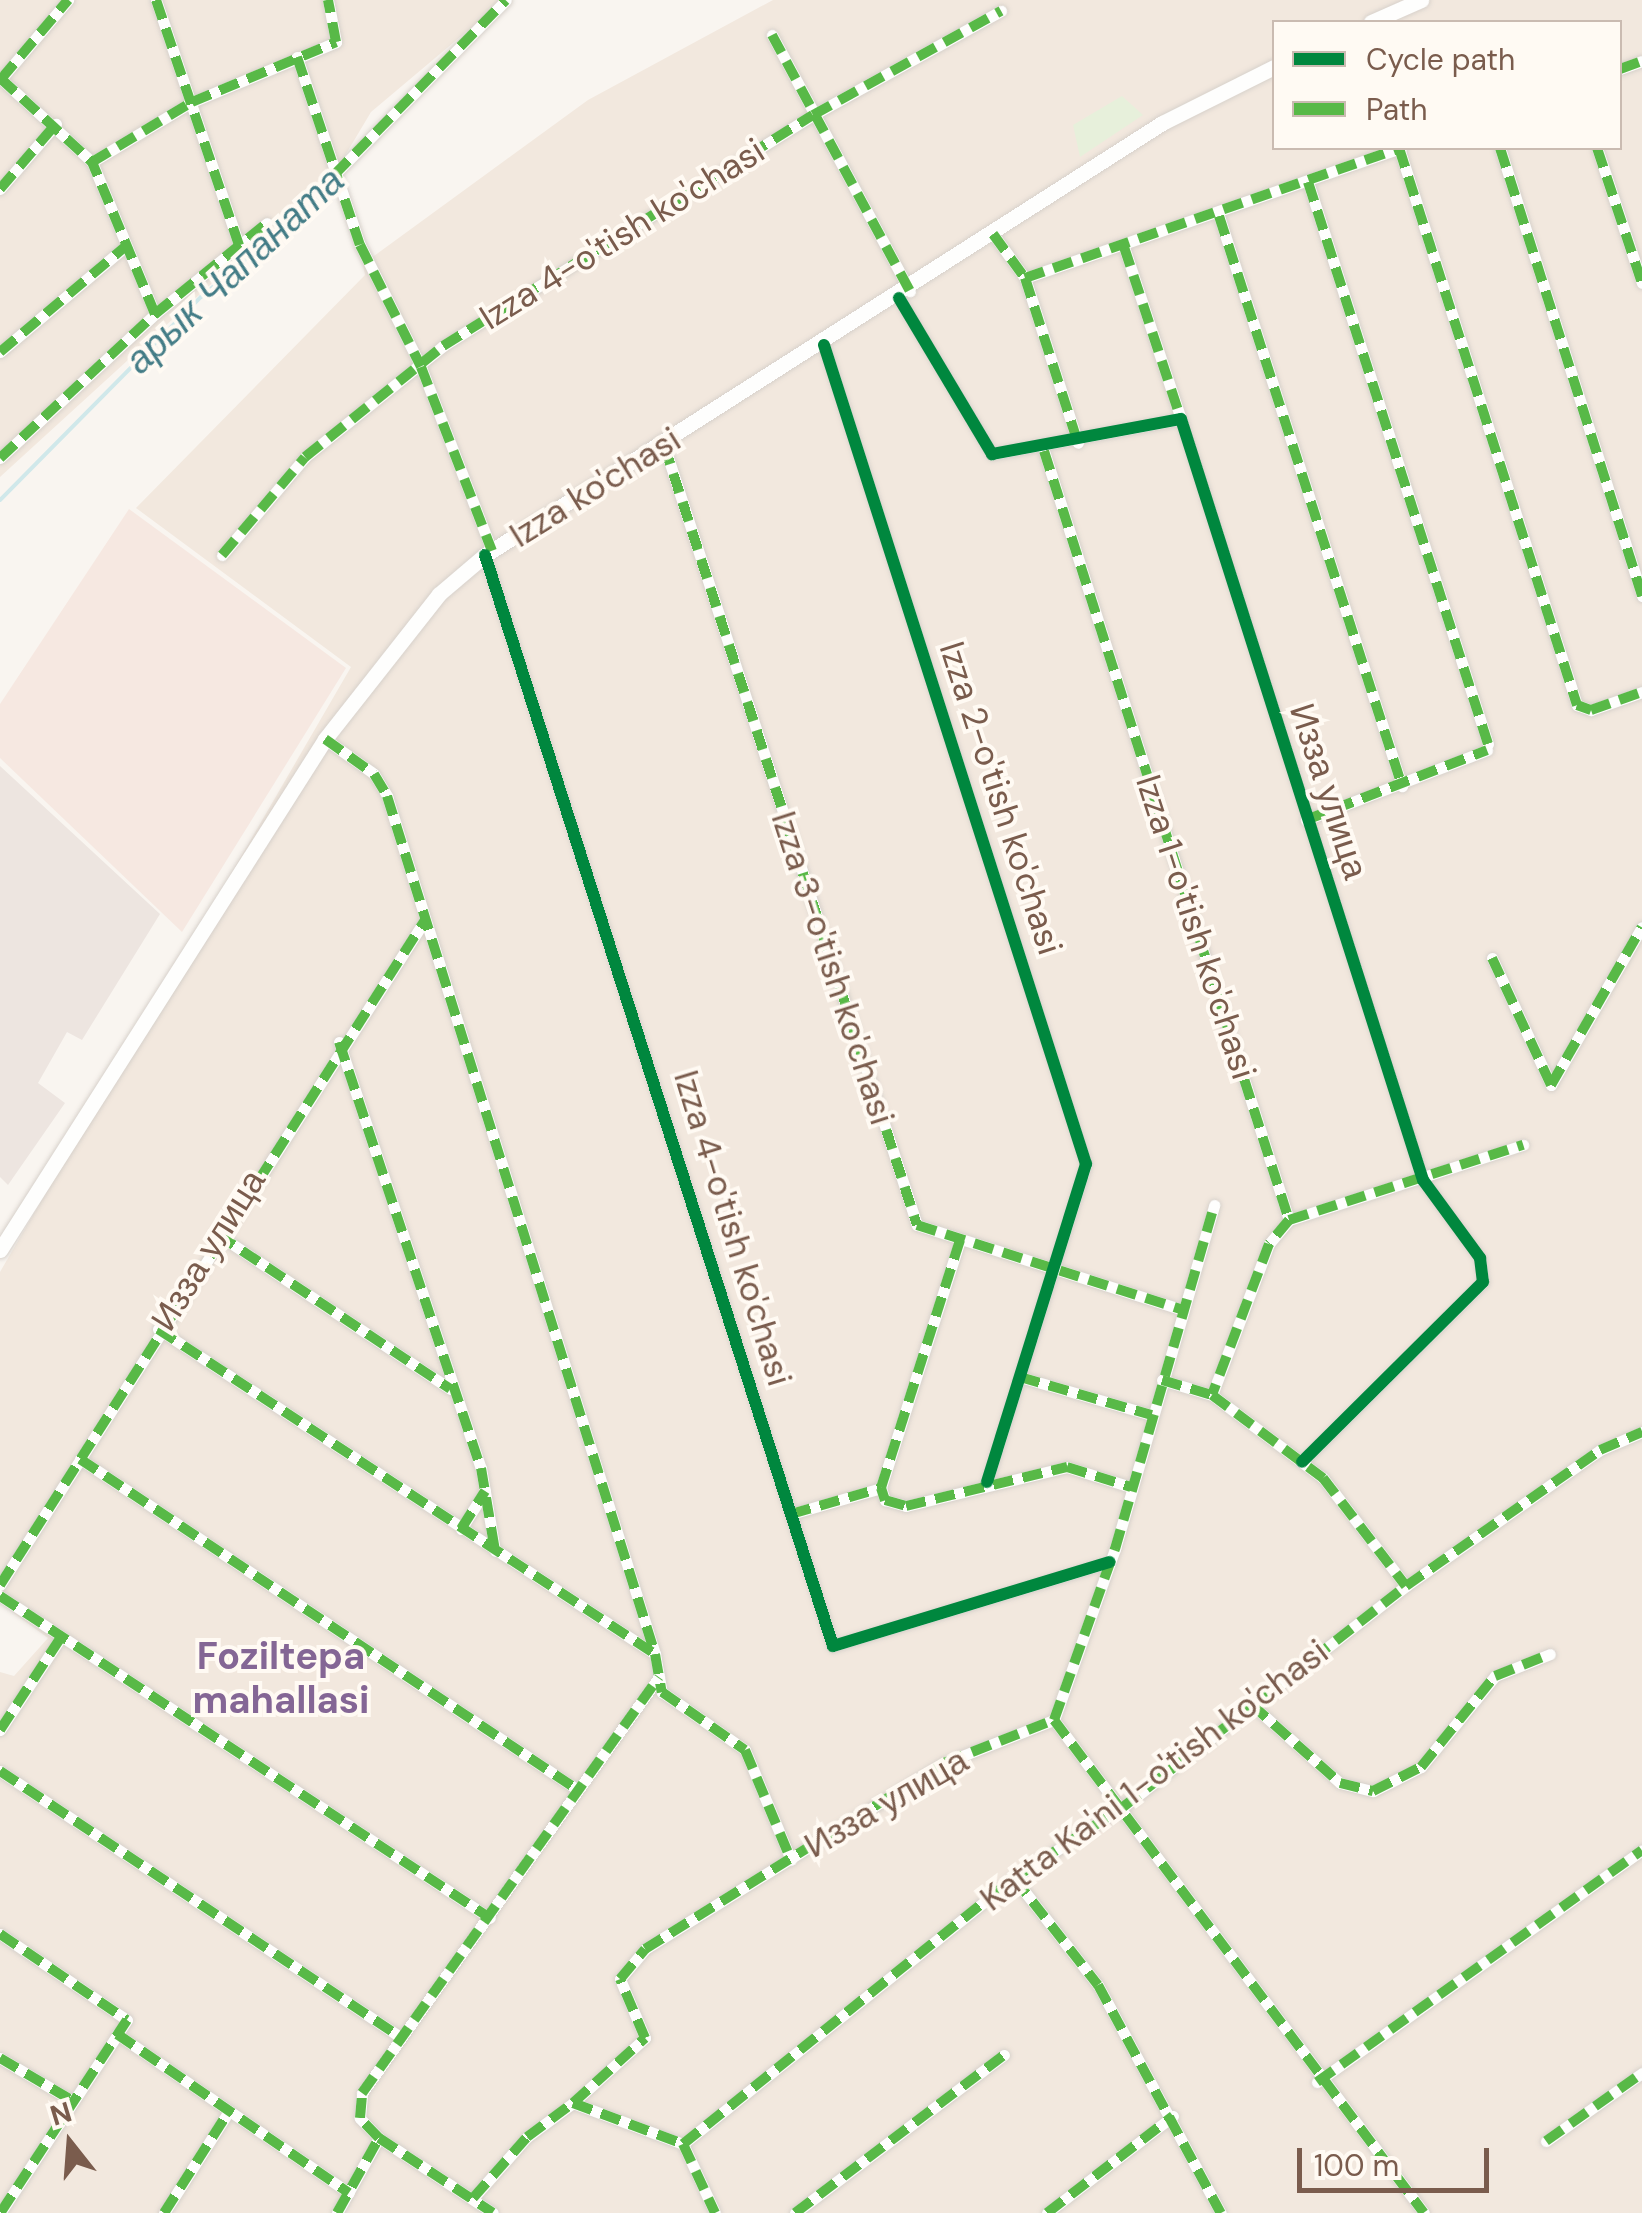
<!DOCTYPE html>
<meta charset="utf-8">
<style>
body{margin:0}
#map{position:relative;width:1642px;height:2213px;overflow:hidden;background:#f9f5f0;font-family:"DM Sans",sans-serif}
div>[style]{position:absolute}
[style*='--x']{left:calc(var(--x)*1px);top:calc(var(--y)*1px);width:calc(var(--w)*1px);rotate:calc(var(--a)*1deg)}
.residential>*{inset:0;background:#f2e8de}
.commercial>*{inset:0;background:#f6e8e1}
.industrial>*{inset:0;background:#ede5e0}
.green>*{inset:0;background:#e7f0db}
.stream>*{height:4px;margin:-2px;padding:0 2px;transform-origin:2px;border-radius:2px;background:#d0e8ea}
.roads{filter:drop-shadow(0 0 2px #d7d1cb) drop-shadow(0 0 2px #d7d1cb)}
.minor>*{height:11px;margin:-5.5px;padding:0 5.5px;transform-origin:5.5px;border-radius:5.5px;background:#fefefd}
.secondary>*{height:15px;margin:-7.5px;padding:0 7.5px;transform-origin:7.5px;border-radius:7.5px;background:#fefefd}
.quiet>*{height:10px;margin-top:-5px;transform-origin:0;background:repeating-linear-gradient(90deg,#58b947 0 20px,transparent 0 30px)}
.cycleway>*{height:12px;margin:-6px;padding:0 6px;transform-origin:6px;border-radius:6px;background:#00873e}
span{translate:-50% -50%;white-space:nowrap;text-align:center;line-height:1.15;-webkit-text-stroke:8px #fffaf3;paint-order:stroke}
.street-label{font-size:35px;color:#7a5c4d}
.water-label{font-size:38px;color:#437c86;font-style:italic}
.neighbourhood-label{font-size:38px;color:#846695;font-weight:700}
.legend{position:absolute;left:1272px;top:20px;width:350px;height:130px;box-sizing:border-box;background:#fffaf3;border:2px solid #cabbb1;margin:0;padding:12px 18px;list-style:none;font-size:30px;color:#7a5c4d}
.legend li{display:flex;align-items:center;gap:20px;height:50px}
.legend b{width:50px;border:2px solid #cabbb1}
.north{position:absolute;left:20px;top:2093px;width:100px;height:100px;-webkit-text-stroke:8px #fffaf3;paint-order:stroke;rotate:343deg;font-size:28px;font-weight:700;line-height:40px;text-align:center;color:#7a5c4d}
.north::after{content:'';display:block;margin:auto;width:35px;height:45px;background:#7a5c4d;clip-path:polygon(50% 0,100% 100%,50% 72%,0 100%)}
.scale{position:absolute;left:1297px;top:2148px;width:192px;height:45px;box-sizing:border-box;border:5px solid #7a5c4d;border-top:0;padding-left:12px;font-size:30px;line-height:35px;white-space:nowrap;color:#7a5c4d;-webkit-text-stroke:8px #fffaf3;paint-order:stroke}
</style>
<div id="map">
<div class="residential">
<i style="clip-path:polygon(0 0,504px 0,371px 112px,337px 169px,0 477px)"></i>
<i style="clip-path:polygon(evenodd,773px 0,1642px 0,1642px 2213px,0 2213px,0 1672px,14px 1676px,48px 1638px,0 1603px,0 1272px,351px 667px,136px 508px,365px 275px,363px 264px,588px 100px,773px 0,1274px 22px,1620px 22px,1620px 148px,1274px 148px,1274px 22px)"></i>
</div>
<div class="commercial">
<i style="clip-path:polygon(129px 509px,346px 668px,182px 932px,0 758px,0 704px)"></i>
</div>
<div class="industrial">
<i style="clip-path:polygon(0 766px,160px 914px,82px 1040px,67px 1032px,38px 1083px,65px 1103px,8px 1185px,0 1177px)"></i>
</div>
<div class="green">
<i style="clip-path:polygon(1122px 96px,1143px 115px,1080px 157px,1073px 125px)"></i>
</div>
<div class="stream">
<i style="--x:0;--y:500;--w:286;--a:-45.3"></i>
<i style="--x:201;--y:297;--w:177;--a:-40.2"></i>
</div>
<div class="roads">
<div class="minor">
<i style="--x:156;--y:0;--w:259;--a:71.3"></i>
<i style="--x:772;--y:35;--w:291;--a:61.7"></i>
<i style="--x:297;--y:57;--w:198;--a:71.5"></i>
<i style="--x:360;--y:245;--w:136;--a:63.4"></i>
<i style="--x:421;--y:367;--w:197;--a:68.9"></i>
<i style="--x:1620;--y:69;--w:23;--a:-20"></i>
<i style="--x:0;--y:78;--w:125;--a:42.4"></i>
<i style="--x:1;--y:79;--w:104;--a:-49.7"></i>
<i style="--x:1399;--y:148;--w:585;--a:72.28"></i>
<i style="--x:1577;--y:705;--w:15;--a:20"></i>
<i style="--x:1591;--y:710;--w:54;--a:-19.4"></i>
<i style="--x:1500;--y:148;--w:470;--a:72.4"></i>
<i style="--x:1597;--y:148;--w:142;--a:71.6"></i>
<i style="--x:334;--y:175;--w:245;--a:-45.5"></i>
<i style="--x:1308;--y:182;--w:590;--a:72.24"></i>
<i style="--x:0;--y:189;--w:86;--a:-49.3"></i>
<i style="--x:1219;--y:216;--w:599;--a:72.2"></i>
<i style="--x:993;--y:234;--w:54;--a:54"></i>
<i style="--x:1025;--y:278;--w:173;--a:72.2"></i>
<i style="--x:1124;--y:247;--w:181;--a:71.7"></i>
<i style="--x:1025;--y:278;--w:398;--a:-19.1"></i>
<i style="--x:899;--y:298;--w:182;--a:59.2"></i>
<i style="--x:992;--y:454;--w:192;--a:-10.5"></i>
<i style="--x:1181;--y:419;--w:799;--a:72.36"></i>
<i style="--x:1423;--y:1180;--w:97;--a:53.8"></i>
<i style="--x:1480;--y:1258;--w:24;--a:83"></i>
<i style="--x:1483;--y:1282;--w:255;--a:135.2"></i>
<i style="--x:155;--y:314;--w:144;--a:-39.1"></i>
<i style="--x:824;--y:345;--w:860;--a:72.26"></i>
<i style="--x:1086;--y:1164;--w:333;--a:107.3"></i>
<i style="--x:0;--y:352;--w:165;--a:-40.1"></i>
<i style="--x:664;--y:445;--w:820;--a:72.03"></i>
<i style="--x:917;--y:1225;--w:279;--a:17.7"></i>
<i style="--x:1044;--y:451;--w:807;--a:72.33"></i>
<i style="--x:1289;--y:1220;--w:31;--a:130"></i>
<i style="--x:1269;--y:1244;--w:161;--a:110.7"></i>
<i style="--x:0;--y:458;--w:212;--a:-42.9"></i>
<i style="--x:155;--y:314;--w:165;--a:-112.5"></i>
<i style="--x:92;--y:162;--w:117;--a:-31"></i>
<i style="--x:192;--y:102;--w:156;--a:-22.6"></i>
<i style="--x:336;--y:42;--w:43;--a:-100.8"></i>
<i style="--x:222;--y:555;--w:128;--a:-49.7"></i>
<i style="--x:305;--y:457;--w:177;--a:-38.8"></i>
<i style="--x:443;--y:346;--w:436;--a:-32"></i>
<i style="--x:813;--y:115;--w:215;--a:-29"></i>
<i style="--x:485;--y:555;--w:1145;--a:72.31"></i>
<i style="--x:833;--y:1646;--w:289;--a:-16.9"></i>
<i style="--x:325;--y:739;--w:60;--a:35.5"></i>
<i style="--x:374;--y:774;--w:26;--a:59"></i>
<i style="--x:387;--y:796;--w:899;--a:72.65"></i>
<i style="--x:1306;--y:820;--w:194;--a:-21.1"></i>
<i style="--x:1492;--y:958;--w:140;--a:65.1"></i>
<i style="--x:1551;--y:1085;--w:182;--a:-60.1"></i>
<i style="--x:339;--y:1042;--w:449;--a:71.6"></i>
<i style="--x:481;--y:1468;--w:84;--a:80.4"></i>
<i style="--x:1289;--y:1220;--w:246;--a:-17.8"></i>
<i style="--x:217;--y:1234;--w:280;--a:33.6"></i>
<i style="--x:960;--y:1240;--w:260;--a:107.7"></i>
<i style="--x:881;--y:1488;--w:13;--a:72"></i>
<i style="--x:885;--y:1500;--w:22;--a:16"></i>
<i style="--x:906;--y:1506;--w:166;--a:-13.6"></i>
<i style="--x:1067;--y:1467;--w:67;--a:17.4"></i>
<i style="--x:158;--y:1329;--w:594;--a:33.18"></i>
<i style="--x:655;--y:1654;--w:39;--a:80"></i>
<i style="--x:662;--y:1692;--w:101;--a:34.9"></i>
<i style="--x:745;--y:1750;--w:119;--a:67.3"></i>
<i style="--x:1020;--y:1377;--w:137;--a:16.1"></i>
<i style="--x:1162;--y:1380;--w:52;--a:16.7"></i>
<i style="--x:1212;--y:1395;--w:139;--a:36.8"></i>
<i style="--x:1323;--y:1478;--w:136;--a:52.5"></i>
<i style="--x:80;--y:1459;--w:598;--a:33.61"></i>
<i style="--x:791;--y:1514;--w:94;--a:-16.1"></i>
<i style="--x:461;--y:1529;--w:45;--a:-57.7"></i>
<i style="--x:0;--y:1585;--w:789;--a:-57.42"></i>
<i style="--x:0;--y:1596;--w:586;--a:33.31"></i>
<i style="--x:1251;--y:1704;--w:119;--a:41.6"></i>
<i style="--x:1340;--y:1783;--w:34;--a:14"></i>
<i style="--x:1373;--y:1791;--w:54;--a:-26.6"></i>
<i style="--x:1421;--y:1767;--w:117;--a:-50.9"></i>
<i style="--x:1495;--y:1676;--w:59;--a:-21.8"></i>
<i style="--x:1054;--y:1720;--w:616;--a:53.11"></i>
<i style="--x:0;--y:1730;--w:111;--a:-56.7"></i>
<i style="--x:0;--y:1771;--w:479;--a:33.6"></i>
<i style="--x:1014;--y:1878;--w:136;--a:51.9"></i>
<i style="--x:1098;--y:1985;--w:259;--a:61.7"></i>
<i style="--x:0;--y:1934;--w:153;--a:34.1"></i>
<i style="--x:127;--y:2020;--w:231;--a:123.3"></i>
<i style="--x:117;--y:2034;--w:281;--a:34.4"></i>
<i style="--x:0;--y:2058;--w:85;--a:30.5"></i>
<i style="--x:1317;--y:2082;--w:399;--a:-35.5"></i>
<i style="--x:573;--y:2103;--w:97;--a:-42.1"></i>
<i style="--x:645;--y:2038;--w:64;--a:-113"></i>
<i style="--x:620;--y:1979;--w:39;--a:-50"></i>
<i style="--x:645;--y:1949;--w:352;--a:-31.9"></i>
<i style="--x:944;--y:1763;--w:118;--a:-21.4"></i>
<i style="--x:1054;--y:1720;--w:182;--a:-70.4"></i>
<i style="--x:1115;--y:1549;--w:358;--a:-73.9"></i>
<i style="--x:379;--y:2138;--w:28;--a:-134"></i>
<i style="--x:360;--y:2118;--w:25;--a:-85"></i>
<i style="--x:362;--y:2093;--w:511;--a:-54.48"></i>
<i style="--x:1546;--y:2141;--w:118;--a:-35.3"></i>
<i style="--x:683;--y:2144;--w:425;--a:-38.8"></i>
<i style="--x:1014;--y:1878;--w:130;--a:-33.1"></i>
<i style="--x:1123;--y:1807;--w:359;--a:-38"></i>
<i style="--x:1406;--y:1586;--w:237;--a:-35"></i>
<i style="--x:1600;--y:1450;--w:46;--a:-23.2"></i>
<i style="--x:683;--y:2144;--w:76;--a:65.1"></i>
<i style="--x:473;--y:2198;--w:81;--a:-48.5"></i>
<i style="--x:527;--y:2137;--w:57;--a:-36.5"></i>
<i style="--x:573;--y:2103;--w:117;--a:20.4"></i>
<i style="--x:164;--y:2213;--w:121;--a:-57.5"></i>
<i style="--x:337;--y:2213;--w:86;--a:-60.8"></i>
<i style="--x:379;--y:2138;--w:136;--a:33.3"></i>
<i style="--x:795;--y:2213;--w:262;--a:-37.1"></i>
<i style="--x:1047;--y:2213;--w:159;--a:-37.6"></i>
</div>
<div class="secondary">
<i style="--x:1371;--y:22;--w:55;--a:-23.7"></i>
<i style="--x:0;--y:1250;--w:606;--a:-57.54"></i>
<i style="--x:325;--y:739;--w:184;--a:-51.8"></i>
<i style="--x:439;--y:594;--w:60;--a:-40.3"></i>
<i style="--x:485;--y:555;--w:803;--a:-32.54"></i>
<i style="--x:1162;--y:123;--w:125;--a:-26.6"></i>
</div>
</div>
<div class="quiet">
<i style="--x:156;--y:0;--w:259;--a:71.3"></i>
<i style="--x:772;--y:35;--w:291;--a:61.7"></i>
<i style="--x:297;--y:57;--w:198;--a:71.5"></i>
<i style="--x:360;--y:245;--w:136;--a:63.4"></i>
<i style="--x:421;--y:367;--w:197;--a:68.9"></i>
<i style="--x:1620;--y:69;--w:23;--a:-20"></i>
<i style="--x:0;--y:78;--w:125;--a:42.4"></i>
<i style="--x:1;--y:79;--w:104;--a:-49.7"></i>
<i style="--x:1399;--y:148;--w:585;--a:72.28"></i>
<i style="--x:1577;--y:705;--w:15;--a:20"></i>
<i style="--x:1591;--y:710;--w:54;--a:-19.4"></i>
<i style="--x:1500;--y:148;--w:470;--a:72.4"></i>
<i style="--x:1597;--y:148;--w:142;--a:71.6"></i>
<i style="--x:334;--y:175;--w:245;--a:-45.5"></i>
<i style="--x:1308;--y:182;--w:590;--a:72.24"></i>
<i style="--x:0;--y:189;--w:86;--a:-49.3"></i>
<i style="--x:1219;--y:216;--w:599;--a:72.2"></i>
<i style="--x:993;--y:234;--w:54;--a:54"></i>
<i style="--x:1025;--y:278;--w:173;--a:72.2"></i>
<i style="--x:1124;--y:247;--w:181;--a:71.7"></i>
<i style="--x:1025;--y:278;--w:398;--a:-19.1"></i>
<i style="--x:155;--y:314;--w:144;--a:-39.1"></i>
<i style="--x:0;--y:352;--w:165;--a:-40.1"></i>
<i style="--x:664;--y:445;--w:820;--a:72.03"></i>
<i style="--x:917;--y:1225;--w:279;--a:17.7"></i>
<i style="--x:1044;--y:451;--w:807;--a:72.33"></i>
<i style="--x:1289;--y:1220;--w:31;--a:130"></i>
<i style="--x:1269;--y:1244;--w:161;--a:110.7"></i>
<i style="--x:0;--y:458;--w:212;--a:-42.9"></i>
<i style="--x:155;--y:314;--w:165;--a:-112.5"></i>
<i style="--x:92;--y:162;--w:117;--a:-31"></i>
<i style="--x:192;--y:102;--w:156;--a:-22.6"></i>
<i style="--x:336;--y:42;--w:43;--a:-100.8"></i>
<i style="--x:222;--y:555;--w:128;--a:-49.7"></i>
<i style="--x:305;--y:457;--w:177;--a:-38.8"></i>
<i style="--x:443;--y:346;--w:436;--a:-32"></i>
<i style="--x:813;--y:115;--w:215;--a:-29"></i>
<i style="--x:325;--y:739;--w:60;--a:35.5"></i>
<i style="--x:374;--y:774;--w:26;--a:59"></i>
<i style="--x:387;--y:796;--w:899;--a:72.65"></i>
<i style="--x:1306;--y:820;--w:194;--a:-21.1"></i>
<i style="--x:1492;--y:958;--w:140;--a:65.1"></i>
<i style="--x:1551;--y:1085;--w:182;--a:-60.1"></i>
<i style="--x:339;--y:1042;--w:449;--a:71.6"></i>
<i style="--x:481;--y:1468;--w:84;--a:80.4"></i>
<i style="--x:1289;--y:1220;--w:246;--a:-17.8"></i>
<i style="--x:217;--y:1234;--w:280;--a:33.6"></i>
<i style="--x:960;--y:1240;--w:260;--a:107.7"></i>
<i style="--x:881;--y:1488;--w:13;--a:72"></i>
<i style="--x:885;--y:1500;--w:22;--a:16"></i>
<i style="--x:906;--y:1506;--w:166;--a:-13.6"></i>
<i style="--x:1067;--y:1467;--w:67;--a:17.4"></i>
<i style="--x:158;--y:1329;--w:594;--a:33.18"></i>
<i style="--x:655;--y:1654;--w:39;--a:80"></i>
<i style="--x:662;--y:1692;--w:101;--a:34.9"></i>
<i style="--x:745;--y:1750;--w:119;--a:67.3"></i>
<i style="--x:1020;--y:1377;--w:137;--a:16.1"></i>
<i style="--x:1162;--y:1380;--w:52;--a:16.7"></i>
<i style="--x:1212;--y:1395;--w:139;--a:36.8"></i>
<i style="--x:1323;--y:1478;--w:136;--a:52.5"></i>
<i style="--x:80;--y:1459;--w:598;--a:33.61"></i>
<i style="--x:791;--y:1514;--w:94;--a:-16.1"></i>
<i style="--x:461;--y:1529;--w:45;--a:-57.7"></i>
<i style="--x:0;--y:1585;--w:789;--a:-57.42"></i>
<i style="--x:0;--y:1596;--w:586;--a:33.31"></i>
<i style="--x:1251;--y:1704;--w:119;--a:41.6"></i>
<i style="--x:1340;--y:1783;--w:34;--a:14"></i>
<i style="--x:1373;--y:1791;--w:54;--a:-26.6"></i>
<i style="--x:1421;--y:1767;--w:117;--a:-50.9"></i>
<i style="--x:1495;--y:1676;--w:59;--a:-21.8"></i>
<i style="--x:1054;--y:1720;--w:616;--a:53.11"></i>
<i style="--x:0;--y:1730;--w:111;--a:-56.7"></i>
<i style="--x:0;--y:1771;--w:479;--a:33.6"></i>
<i style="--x:1014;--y:1878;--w:136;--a:51.9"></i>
<i style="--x:1098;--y:1985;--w:259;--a:61.7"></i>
<i style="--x:0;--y:1934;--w:153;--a:34.1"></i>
<i style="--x:127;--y:2020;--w:231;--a:123.3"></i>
<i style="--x:117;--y:2034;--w:281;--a:34.4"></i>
<i style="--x:0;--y:2058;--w:85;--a:30.5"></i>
<i style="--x:1317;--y:2082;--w:399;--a:-35.5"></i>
<i style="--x:573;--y:2103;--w:97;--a:-42.1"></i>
<i style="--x:645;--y:2038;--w:64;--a:-113"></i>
<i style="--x:620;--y:1979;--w:39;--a:-50"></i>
<i style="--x:645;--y:1949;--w:352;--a:-31.9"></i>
<i style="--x:944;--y:1763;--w:118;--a:-21.4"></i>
<i style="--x:1054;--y:1720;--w:182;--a:-70.4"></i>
<i style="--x:1115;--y:1549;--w:358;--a:-73.9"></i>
<i style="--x:379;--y:2138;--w:28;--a:-134"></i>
<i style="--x:360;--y:2118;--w:25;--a:-85"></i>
<i style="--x:362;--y:2093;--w:511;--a:-54.48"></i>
<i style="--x:1546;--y:2141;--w:118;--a:-35.3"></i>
<i style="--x:683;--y:2144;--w:425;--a:-38.8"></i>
<i style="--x:1014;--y:1878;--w:130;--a:-33.1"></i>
<i style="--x:1123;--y:1807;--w:359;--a:-38"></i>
<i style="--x:1406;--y:1586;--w:237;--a:-35"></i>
<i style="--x:1600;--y:1450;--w:46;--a:-23.2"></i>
<i style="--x:683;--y:2144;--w:76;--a:65.1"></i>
<i style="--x:473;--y:2198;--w:81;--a:-48.5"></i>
<i style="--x:527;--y:2137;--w:57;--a:-36.5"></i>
<i style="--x:573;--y:2103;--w:117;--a:20.4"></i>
<i style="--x:164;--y:2213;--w:121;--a:-57.5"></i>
<i style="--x:337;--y:2213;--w:86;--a:-60.8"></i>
<i style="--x:379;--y:2138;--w:136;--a:33.3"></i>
<i style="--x:795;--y:2213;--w:262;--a:-37.1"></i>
<i style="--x:1047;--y:2213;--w:159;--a:-37.6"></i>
</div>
<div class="cycleway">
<i style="--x:899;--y:298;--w:182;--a:59.2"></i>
<i style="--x:992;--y:454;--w:192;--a:-10.5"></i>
<i style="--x:1181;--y:419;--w:799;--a:72.36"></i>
<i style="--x:1423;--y:1180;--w:97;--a:53.8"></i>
<i style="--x:1480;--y:1258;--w:24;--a:83"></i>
<i style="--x:1483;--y:1282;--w:255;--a:135.2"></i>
<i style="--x:824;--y:345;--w:860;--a:72.26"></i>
<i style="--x:1086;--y:1164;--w:333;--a:107.3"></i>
<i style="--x:485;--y:555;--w:1145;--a:72.31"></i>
<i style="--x:833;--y:1646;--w:289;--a:-16.9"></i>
</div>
<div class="street-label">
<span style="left:622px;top:234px;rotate:-32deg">Izza 4-o'tish ko'chasi</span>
<span style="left:595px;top:487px;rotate:-32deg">Izza ko'chasi</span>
<span style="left:1329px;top:791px;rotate:72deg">Изза улица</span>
<span style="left:1001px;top:798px;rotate:72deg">Izza 2-o'tish ko'chasi</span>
<span style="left:1196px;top:927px;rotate:72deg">Izza 1-o'tish ko'chasi</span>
<span style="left:833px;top:968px;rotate:72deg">Izza 3-o'tish ko'chasi</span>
<span style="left:733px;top:1228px;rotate:73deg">Izza 4-o'tish ko'chasi</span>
<span style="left:208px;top:1250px;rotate:-58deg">Изза улица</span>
<span style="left:1154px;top:1775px;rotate:-37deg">Katta Ka'ni 1-o'tish ko'chasi</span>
<span style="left:886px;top:1803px;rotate:-30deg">Изза улица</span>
</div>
<div class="water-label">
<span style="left:235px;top:271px;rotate:-43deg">арык Чапаната</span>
</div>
<div class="neighbourhood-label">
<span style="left:281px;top:1679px">Foziltepa<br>mahallasi</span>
</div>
<ul class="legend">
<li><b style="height:12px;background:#00873e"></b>Cycle path</li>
<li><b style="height:12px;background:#58b947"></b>Path</li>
</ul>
<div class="north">N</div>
<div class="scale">100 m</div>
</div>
